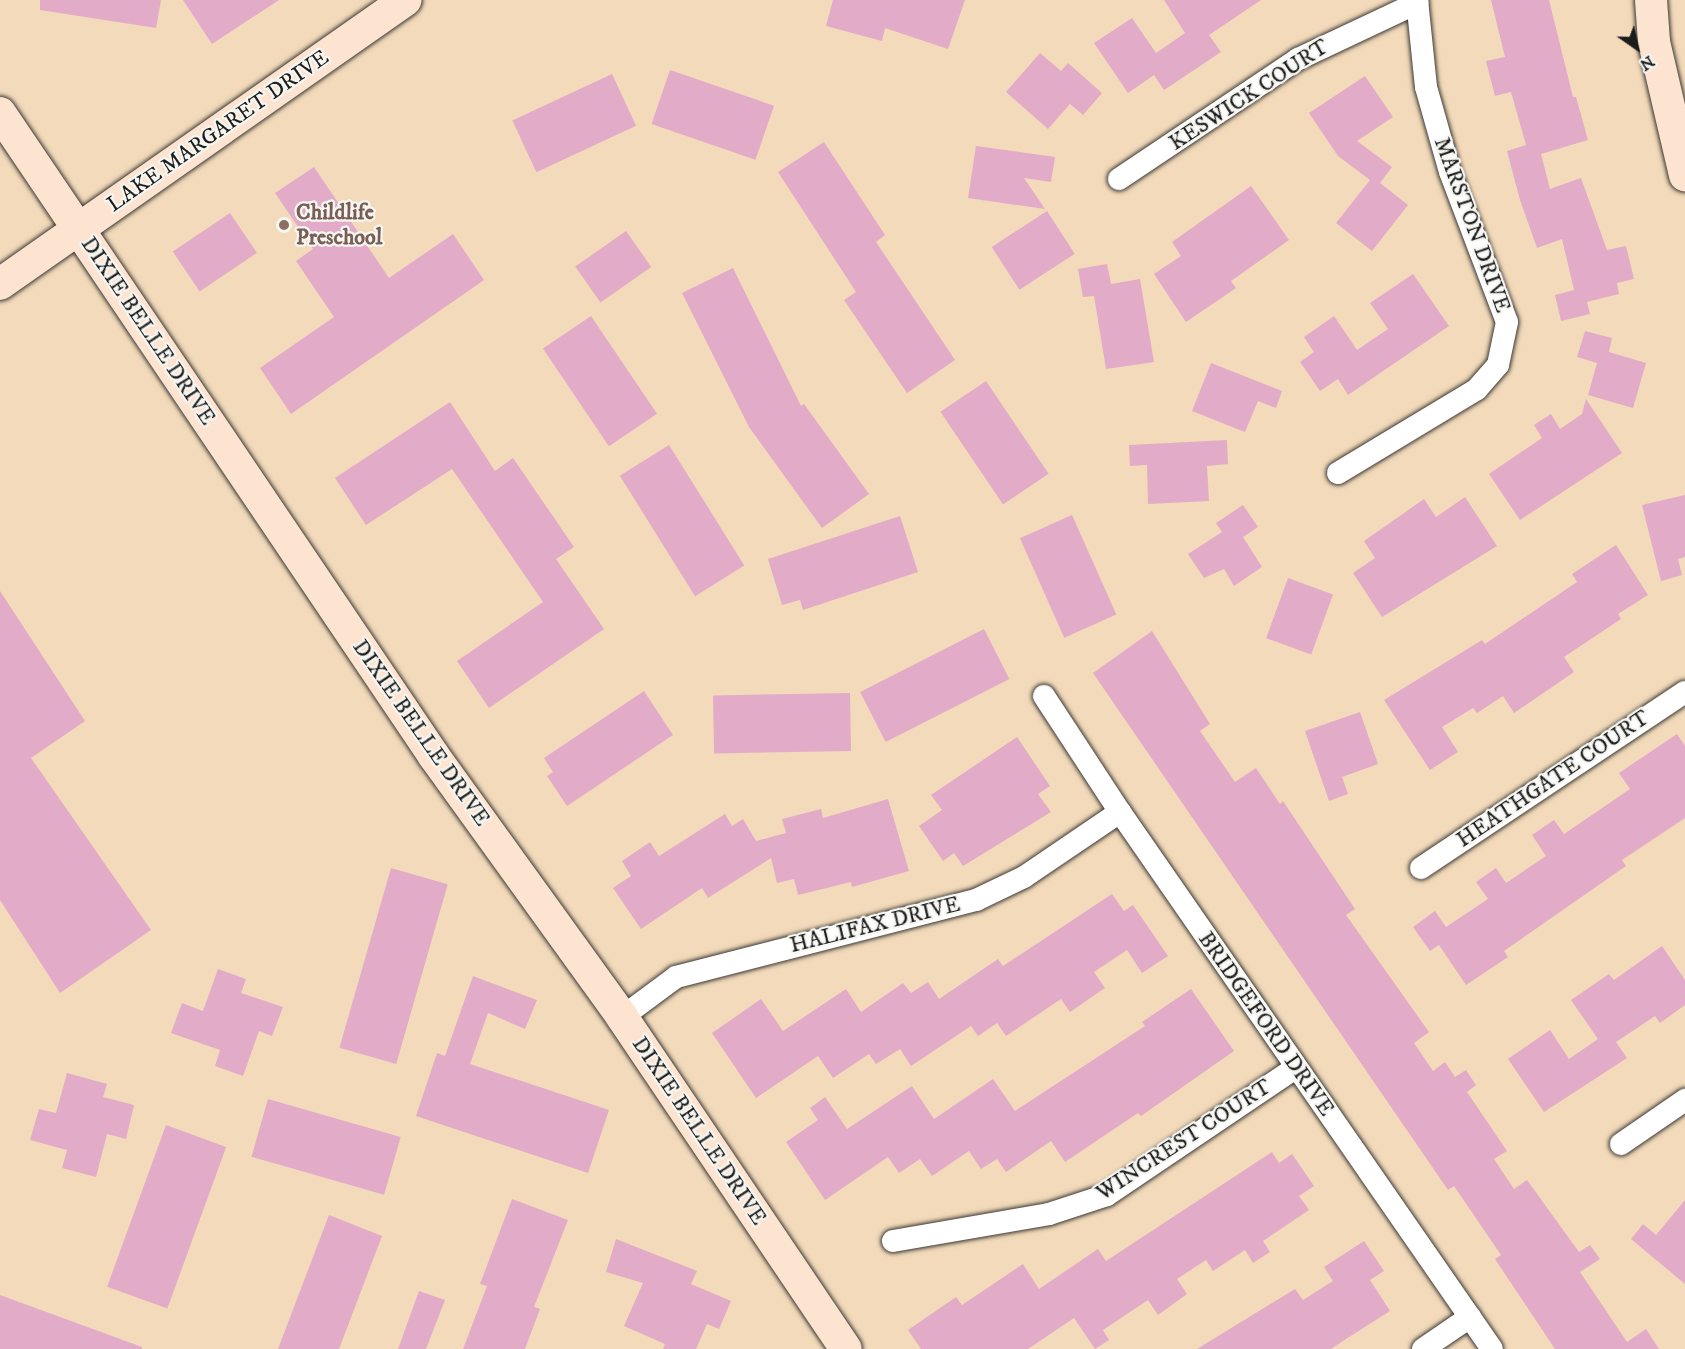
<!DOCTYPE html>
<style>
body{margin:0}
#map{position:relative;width:1685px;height:1349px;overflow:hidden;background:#f2daba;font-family:"IM FELL DW Pica",serif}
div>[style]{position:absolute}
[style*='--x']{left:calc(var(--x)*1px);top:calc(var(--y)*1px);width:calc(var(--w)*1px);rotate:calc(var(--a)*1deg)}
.building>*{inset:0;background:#e2acc8;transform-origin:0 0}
.roads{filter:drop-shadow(0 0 2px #3c3834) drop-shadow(0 0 2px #3c3834)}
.street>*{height:22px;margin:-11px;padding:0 11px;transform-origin:11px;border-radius:11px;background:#fff}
.secondary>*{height:32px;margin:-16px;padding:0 16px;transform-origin:16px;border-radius:16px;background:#fde4d1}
.dots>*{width:16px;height:16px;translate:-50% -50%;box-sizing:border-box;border:3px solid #f6f6f2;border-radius:50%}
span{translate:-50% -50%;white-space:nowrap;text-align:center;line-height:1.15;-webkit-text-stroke:4.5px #f6f6f2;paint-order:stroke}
.street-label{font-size:22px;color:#1c1c1c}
.education-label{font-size:22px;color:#785e54;font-weight:700}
.left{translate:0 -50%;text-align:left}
.north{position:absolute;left:1607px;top:18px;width:60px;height:60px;-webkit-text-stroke:4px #f6f6f2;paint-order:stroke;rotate:146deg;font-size:16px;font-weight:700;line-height:24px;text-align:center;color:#1c1c1c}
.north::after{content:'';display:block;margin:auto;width:21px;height:27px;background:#1c1c1c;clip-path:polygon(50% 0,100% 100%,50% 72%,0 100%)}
</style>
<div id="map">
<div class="building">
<i style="clip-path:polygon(40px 0,161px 0,156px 28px,40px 10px)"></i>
<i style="clip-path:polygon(183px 0,279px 0,212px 44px)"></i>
<i style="clip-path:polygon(833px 0,965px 0,948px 49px,885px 28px,882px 41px,826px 26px)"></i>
<i style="clip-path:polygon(1164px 0,1261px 0,1209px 35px,1221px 52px,1164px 90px,1154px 75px,1128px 93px,1094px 43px,1132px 18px,1156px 53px,1185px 33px)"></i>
<i style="clip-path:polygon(1491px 0,1549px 0,1573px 97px,1576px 97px,1588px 140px,1541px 154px,1550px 189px,1581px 178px,1607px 250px,1626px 246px,1634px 279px,1617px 283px,1619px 294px,1587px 302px,1590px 314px,1561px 321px,1555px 295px,1574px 290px,1562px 239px,1537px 248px,1520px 200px,1507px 151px,1526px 145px,1511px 92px,1495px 96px,1486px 61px,1505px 57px)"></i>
<i style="clip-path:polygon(1040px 53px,1061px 71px,1068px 63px,1102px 93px,1083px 115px,1070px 104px,1048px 129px,1006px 92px)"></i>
<i style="left:670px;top:70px;width:110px;height:57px;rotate:19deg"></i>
<i style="left:612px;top:74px;width:57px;height:110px;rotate:65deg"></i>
<i style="clip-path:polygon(1365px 76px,1393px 117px,1357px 141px,1392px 167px,1380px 183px,1408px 205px,1372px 251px,1336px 223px,1370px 180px,1338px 156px,1309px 113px)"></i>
<i style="clip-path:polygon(824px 142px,885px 235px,876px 242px,955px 360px,907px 393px,844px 300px,856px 292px,778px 172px)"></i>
<i style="clip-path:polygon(976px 146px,1055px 157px,1051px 182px,1024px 178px,1045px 209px,968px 198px)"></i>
<i style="clip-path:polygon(314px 167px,389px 278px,453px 234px,484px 280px,291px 414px,260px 368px,334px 317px,296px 261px,313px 249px,275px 193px)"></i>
<i style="clip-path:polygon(1251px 186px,1289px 240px,1231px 281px,1236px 288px,1186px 322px,1154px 274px,1181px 256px,1172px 242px)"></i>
<i style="left:1047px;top:211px;width:51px;height:66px;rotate:57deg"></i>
<i style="left:230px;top:213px;width:48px;height:69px;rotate:56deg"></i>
<i style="left:626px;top:231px;width:44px;height:62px;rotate:55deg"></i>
<i style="clip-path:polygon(1107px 264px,1111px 284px,1140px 279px,1154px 362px,1106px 369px,1094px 296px,1083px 297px,1078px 269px)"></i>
<i style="clip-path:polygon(733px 268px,801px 406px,804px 404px,869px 494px,822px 528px,749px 427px,682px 293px)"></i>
<i style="clip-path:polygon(1413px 274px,1449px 326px,1348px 395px,1338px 379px,1320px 391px,1300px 362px,1314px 352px,1304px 337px,1334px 316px,1357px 350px,1388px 329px,1370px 303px)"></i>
<i style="left:591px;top:316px;width:118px;height:58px;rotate:56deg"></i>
<i style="clip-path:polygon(1585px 331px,1612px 338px,1609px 352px,1646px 363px,1633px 408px,1588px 395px,1597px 363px,1577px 357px)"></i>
<i style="clip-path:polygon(1211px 363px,1282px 391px,1276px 408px,1258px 401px,1245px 432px,1192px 411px)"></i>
<i style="left:986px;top:381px;width:112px;height:55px;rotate:56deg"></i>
<i style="clip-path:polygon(1586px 399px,1622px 453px,1520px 520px,1489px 474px,1542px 438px,1534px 425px,1551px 414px,1560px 429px,1582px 414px)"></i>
<i style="clip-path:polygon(450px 402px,495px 471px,513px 458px,574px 547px,556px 559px,604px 629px,489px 708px,457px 661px,543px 602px,452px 469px,366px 525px,335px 478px)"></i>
<i style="clip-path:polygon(1227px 440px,1228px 464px,1207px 466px,1209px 501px,1148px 504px,1147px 465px,1130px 466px,1129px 445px)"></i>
<i style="left:669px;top:445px;width:142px;height:58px;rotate:58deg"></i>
<i style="clip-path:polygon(1685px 495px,1685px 557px,1678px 559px,1682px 575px,1661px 581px,1642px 505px)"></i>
<i style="clip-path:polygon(1465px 497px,1497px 546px,1382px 617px,1353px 573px,1375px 558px,1364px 541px,1424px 499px,1436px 517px)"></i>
<i style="clip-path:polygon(1243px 505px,1258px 527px,1243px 537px,1262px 567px,1234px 586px,1224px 569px,1204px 578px,1188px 554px,1222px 532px,1216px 523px)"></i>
<i style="left:1072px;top:515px;width:109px;height:57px;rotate:66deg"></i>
<i style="clip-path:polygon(900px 516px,918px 572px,803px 610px,800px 600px,782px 605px,768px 559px)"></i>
<i style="clip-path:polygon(1616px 545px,1648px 595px,1618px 614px,1621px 619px,1564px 657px,1574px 672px,1514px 713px,1503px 696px,1477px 713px,1473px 708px,1442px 727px,1458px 752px,1430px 770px,1384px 700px,1482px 640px,1485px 644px,1577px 582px,1572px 574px)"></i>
<i style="left:1288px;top:578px;width:48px;height:64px;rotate:20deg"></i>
<i style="clip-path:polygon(0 591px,85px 721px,31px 758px,151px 930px,60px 993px,0 900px)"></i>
<i style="left:984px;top:629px;width:56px;height:139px;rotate:63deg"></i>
<i style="clip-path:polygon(1152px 631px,1210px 724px,1200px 731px,1235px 782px,1256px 768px,1280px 804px,1283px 801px,1355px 909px,1346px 915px,1429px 1032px,1414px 1043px,1433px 1071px,1445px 1062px,1455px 1077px,1466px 1070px,1476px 1085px,1467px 1092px,1507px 1151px,1494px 1159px,1514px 1189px,1527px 1180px,1579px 1252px,1590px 1245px,1600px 1259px,1580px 1272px,1627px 1342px,1646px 1329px,1659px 1349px,1555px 1349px,1495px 1259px,1501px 1255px,1454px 1186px,1448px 1190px,1093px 673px)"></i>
<i style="clip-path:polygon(644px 691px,673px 735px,567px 806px,547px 776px,553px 772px,544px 758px)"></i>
<i style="left:850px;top:693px;width:58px;height:137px;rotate:89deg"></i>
<i style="clip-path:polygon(1360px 712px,1378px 764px,1342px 777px,1348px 794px,1329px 801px,1305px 731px)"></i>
<i style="clip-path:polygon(1677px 734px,1685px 746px,1685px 818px,1622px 860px,1626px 866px,1504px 951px,1508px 957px,1466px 985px,1439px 945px,1430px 951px,1413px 927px,1435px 911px,1446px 927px,1488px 899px,1476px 882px,1496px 868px,1506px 883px,1546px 856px,1532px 835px,1554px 820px,1564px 834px,1630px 789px,1619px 773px)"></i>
<i style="clip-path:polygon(1017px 737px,1050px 786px,1038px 794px,1051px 812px,963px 866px,954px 853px,943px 861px,919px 826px,942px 810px,931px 795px)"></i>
<i style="clip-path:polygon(888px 799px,909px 871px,852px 887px,851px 882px,798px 895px,794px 879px,777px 883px,771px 858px,708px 898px,702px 888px,641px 929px,613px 888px,631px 876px,622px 861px,650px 842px,659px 856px,725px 814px,732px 826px,743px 819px,756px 841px,786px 833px,782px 819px,821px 809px,823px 818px)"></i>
<i style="left:391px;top:868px;width:59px;height:187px;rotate:16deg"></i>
<i style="clip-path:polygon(1112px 894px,1124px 911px,1133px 905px,1168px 956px,1142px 973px,1127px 950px,1094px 972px,1105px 988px,1070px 1012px,1061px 999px,1006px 1036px,997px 1023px,978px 1036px,971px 1026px,911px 1066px,900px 1049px,876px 1064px,869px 1054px,833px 1078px,818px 1056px,756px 1098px,712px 1033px,761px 999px,783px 1031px,846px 989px,861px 1012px,903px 983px,911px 993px,928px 982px,939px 999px,998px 959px,1003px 966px)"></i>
<i style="clip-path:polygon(1662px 946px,1685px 980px,1685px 1005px,1660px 1023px,1655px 1016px,1616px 1042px,1627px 1058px,1544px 1112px,1508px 1059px,1550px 1030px,1569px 1059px,1598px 1039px,1571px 1000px,1609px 974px,1614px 980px)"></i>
<i style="clip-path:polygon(218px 969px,246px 979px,241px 993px,283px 1007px,272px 1036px,259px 1031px,243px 1076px,215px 1066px,220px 1050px,171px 1033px,182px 1003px,203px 1011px)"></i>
<i style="clip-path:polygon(473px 976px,537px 1000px,525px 1029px,488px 1013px,470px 1064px,609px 1110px,588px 1173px,416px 1116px,437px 1053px,445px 1056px)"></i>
<i style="clip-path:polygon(1191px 989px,1234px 1051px,1141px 1116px,1138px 1113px,1065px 1162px,1051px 1141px,1006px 1172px,997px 1159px,981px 1169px,969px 1151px,932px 1176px,920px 1159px,899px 1173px,888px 1157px,825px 1200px,786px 1142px,818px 1120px,810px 1108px,825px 1097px,847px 1129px,912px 1086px,934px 1119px,993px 1079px,1015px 1111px,1145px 1026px,1142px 1022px)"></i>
<i style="clip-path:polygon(67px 1073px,107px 1084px,103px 1097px,134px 1105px,126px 1139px,107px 1134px,96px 1177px,62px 1168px,67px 1150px,30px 1140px,39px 1109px,56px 1113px)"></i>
<i style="left:268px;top:1099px;width:138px;height:60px;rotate:16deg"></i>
<i style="left:166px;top:1125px;width:64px;height:172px;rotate:20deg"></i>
<i style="clip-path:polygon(1272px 1152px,1279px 1163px,1292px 1154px,1314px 1186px,1299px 1196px,1309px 1210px,1263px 1241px,1270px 1252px,1253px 1263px,1245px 1250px,1213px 1271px,1206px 1260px,1177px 1279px,1187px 1294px,1158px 1315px,1148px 1300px,1103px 1330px,1109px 1340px,1095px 1349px,1074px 1318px,1028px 1349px,921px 1349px,908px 1330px,956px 1297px,962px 1305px,1023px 1264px,1039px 1289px,1098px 1249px,1106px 1261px)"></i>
<i style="clip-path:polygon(512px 1199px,568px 1220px,534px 1307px,540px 1309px,525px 1349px,463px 1349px,487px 1286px,480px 1284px)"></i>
<i style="clip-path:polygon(1685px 1200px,1685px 1284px,1631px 1239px,1643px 1224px,1656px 1235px)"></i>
<i style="clip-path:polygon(329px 1215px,382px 1236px,339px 1349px,278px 1349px)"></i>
<i style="clip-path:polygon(616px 1239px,697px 1271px,691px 1284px,731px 1301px,719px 1329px,707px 1324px,696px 1349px,663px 1349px,665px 1344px,624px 1326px,643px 1283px,606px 1272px)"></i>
<i style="clip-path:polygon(1364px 1241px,1384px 1271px,1370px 1280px,1390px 1311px,1346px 1339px,1331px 1349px,1197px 1349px,1295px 1289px,1303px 1300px,1333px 1281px,1324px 1267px)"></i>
<i style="clip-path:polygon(419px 1291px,445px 1300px,426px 1349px,398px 1349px)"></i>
<i style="clip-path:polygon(0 1295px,142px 1347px,142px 1349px,0 1349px)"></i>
</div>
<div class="roads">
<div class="street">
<i style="--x:1119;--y:179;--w:216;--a:-33.8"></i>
<i style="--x:1298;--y:59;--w:132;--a:-25.2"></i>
<i style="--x:1338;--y:473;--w:162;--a:-31.1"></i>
<i style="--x:1477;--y:389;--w:32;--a:-49"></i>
<i style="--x:1498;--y:365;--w:44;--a:-78.2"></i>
<i style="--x:1507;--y:322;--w:160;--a:-110.8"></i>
<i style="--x:1450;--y:172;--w:88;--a:-105.8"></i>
<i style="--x:1426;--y:87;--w:87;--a:-95.9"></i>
<i style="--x:1044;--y:696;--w:139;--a:56.8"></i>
<i style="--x:1120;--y:812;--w:653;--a:55.29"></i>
<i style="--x:1421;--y:868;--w:317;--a:-33.7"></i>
<i style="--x:622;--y:1017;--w:67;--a:-36.5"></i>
<i style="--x:676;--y:977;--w:310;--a:-14.4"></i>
<i style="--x:976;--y:900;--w:53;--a:-25.6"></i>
<i style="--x:1024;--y:877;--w:116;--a:-34.1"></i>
<i style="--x:1621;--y:1144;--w:78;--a:-34.5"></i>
<i style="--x:893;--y:1241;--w:158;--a:-9.8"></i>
<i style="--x:1049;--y:1214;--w:61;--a:-18.1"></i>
<i style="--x:1107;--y:1195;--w:227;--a:-34"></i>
<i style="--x:1423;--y:1349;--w:57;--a:-34.2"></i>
</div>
<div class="secondary">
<i style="--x:1651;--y:0;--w:42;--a:85.9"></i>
<i style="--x:1654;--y:42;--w:137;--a:76.9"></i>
<i style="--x:0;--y:113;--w:776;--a:55.98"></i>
<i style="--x:434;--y:756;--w:322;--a:54.2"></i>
<i style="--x:622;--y:1017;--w:400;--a:56"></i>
<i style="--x:0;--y:284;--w:495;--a:-35"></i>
</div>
</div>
<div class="dots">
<i style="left:284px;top:225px;background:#8d6e63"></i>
</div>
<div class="street-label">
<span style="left:1249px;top:95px;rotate:-33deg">KESWICK COURT</span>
<span style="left:218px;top:131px;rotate:-35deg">LAKE MARGARET DRIVE</span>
<span style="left:1472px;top:225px;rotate:70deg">MARSTON DRIVE</span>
<span style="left:148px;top:331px;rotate:56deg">DIXIE BELLE DRIVE</span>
<span style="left:421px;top:733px;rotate:55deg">DIXIE BELLE DRIVE</span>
<span style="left:1553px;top:779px;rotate:-34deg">HEATHGATE COURT</span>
<span style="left:875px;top:925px;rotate:-14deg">HALIFAX DRIVE</span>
<span style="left:1266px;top:1024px;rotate:55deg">BRIDGEFORD DRIVE</span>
<span style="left:699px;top:1131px;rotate:56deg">DIXIE BELLE DRIVE</span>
<span style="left:1184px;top:1140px;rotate:-33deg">WINCREST COURT</span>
</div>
<div class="education-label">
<span class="left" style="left:296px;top:225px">Childlife<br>Preschool</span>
</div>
<div class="north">N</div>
</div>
